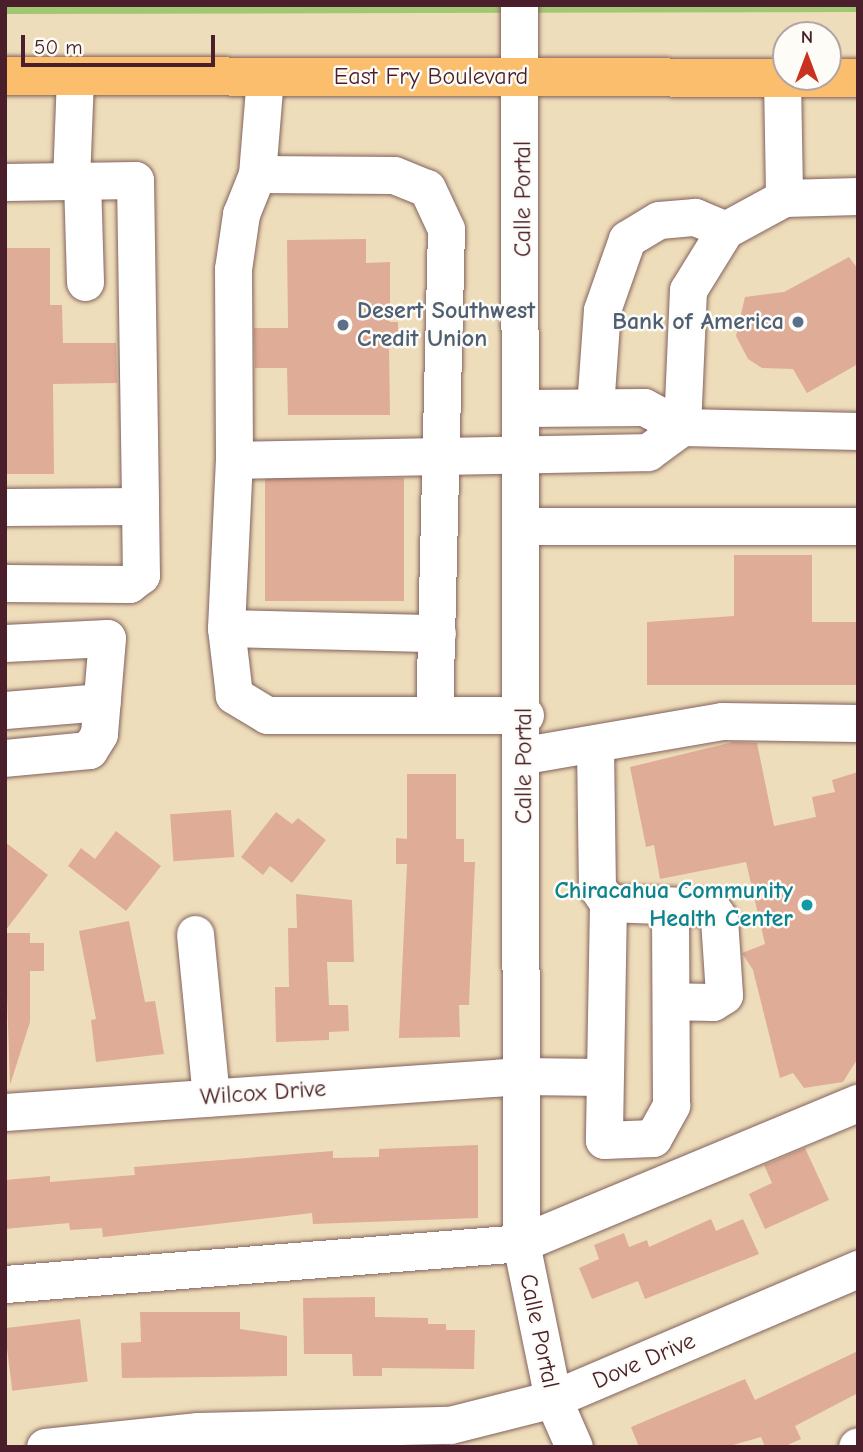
<!DOCTYPE html>
<style>
body{margin:0}
#map{position:relative;width:863px;height:1452px;overflow:hidden;background:#eeddba;font-family:"Comic Neue",sans-serif}
div>[style]{position:absolute}
[style*='--x']{left:calc(var(--x)*1px);top:calc(var(--y)*1px);width:calc(var(--w)*1px);rotate:calc(var(--a)*1deg)}
.green>*{inset:0;background:#a0c772}
.building>*{inset:0;background:#dfac97;transform-origin:0 0}
.roads{filter:drop-shadow(0 0 2px #83625d) drop-shadow(0 0 2px #83625d)}
.minor>*{height:37px;margin:-18.5px;padding:0 18.5px;transform-origin:18.5px;border-radius:18.5px;background:#fff}
.major>*{height:38px;margin:-19px;padding:0 19px;transform-origin:19px;border-radius:19px;background:#fabe6d}
.dots>*{width:19px;height:19px;translate:-50% -50%;box-sizing:border-box;border:4px solid #fdfcf7;border-radius:50%}
span{translate:-50% -50%;white-space:nowrap;text-align:center;line-height:1.15;-webkit-text-stroke:5px #fdfcf7;paint-order:stroke}
.street-label{font-size:24px;color:#4a1f2b}
.service-label{font-size:24px;color:#4e5e75;font-weight:700}
.left{translate:0 -50%;text-align:left}
.right{translate:-100% -50%;text-align:right}
.culture-label{font-size:24px;color:#0d838f;font-weight:700}
.frame{position:absolute;inset:0;border:7px solid #4a1f2b;pointer-events:none}
.north{position:absolute;left:772px;top:21px;width:70px;height:70px;box-sizing:border-box;background:#fdfcf7;border:2px solid #b5a4a5;border-radius:50%;rotate:0deg;font-size:19px;font-weight:700;line-height:28px;text-align:center;color:#4a1f2b}
.north::after{content:'';display:block;margin:auto;width:24px;height:32px;background:#c8321e;clip-path:polygon(50% 0,100% 100%,50% 72%,0 100%)}
.scale{position:absolute;left:21px;top:35px;width:194px;height:32px;box-sizing:border-box;border:4px solid #4a1f2b;border-top:0;padding-left:9px;font-size:21px;line-height:24px;white-space:nowrap;color:#4a1f2b;-webkit-text-stroke:5px #fdfcf7;paint-order:stroke}
</style>
<div id="map">
<div class="green">
<i style="clip-path:polygon(5px 5px,858px 5px,858px 12px,5px 14px)"></i>
</div>
<div class="building">
<i style="clip-path:polygon(366px 239px,366px 263px,390px 262px,390px 322px,398px 322px,398px 345px,389px 345px,390px 415px,288px 415px,287px 368px,255px 368px,254px 328px,288px 328px,287px 240px)"></i>
<i style="clip-path:polygon(5px 248px,50px 248px,50px 305px,62px 305px,63px 343px,116px 343px,117px 383px,53px 384px,54px 474px,5px 474px)"></i>
<i style="clip-path:polygon(849px 257px,858px 269px,858px 364px,807px 393px,793px 369px,762px 368px,748px 359px,736px 336px,745px 297px,784px 292px)"></i>
<i style="left:404px;top:478px;width:123px;height:139px;rotate:90deg"></i>
<i style="clip-path:polygon(734px 555px,812px 555px,812px 622px,858px 622px,858px 685px,647px 685px,647px 622px,734px 616px)"></i>
<i style="clip-path:polygon(733px 742px,757px 743px,774px 826px,816px 817px,812px 797px,835px 792px,832px 780px,858px 772px,858px 1058px,843px 1082px,804px 1088px,793px 1073px,780px 1078px,753px 970px,742px 953px,765px 944px,746px 862px,660px 879px,654px 845px,646px 847px,630px 767px)"></i>
<i style="clip-path:polygon(407px 774px,456px 774px,456px 839px,464px 839px,464px 862px,475px 862px,469px 1005px,459px 1005px,460px 1037px,399px 1038px,407px 864px,396px 864px,396px 838px,407px 839px)"></i>
<i style="left:231px;top:810px;width:47px;height:61px;rotate:86deg"></i>
<i style="clip-path:polygon(276px 812px,292px 824px,298px 818px,326px 840px,292px 883px,270px 866px,263px 875px,241px 857px)"></i>
<i style="clip-path:polygon(116px 831px,161px 866px,126px 911px,68px 866px,81px 848px,95px 859px)"></i>
<i style="clip-path:polygon(5px 842px,48px 875px,5px 931px)"></i>
<i style="clip-path:polygon(296px 894px,352px 900px,354px 962px,327px 962px,329px 1005px,348px 1005px,349px 1031px,329px 1032px,329px 1040px,276px 1042px,275px 987px,289px 987px,288px 928px,297px 928px)"></i>
<i style="clip-path:polygon(129px 921px,145px 1002px,155px 1001px,164px 1054px,96px 1062px,91px 1020px,96px 1019px,79px 931px)"></i>
<i style="clip-path:polygon(5px 933px,30px 933px,30px 943px,44px 943px,44px 971px,30px 971px,30px 1022px,10px 1085px)"></i>
<i style="clip-path:polygon(478px 1145px,478px 1218px,313px 1224px,312px 1213px,103px 1237px,102px 1228px,70px 1230px,69px 1223px,5px 1229px,5px 1180px,50px 1176px,50px 1182px,135px 1175px,134px 1167px,333px 1151px,333px 1158px,379px 1157px,379px 1149px)"></i>
<i style="clip-path:polygon(805px 1148px,829px 1200px,765px 1229px,749px 1194px,772px 1183px,764px 1165px)"></i>
<i style="clip-path:polygon(711px 1219px,716px 1231px,743px 1219px,759px 1254px,645px 1299px,638px 1281px,592px 1299px,579px 1268px,599px 1259px,594px 1245px,624px 1233px,629px 1247px,647px 1240px,649px 1247px)"></i>
<i style="clip-path:polygon(375px 1297px,375px 1317px,428px 1318px,428px 1324px,446px 1324px,446px 1330px,475px 1330px,474px 1369px,382px 1368px,382px 1376px,353px 1376px,352px 1354px,304px 1354px,303px 1298px)"></i>
<i style="clip-path:polygon(140px 1312px,240px 1312px,240px 1329px,287px 1336px,287px 1376px,122px 1378px,121px 1343px,141px 1342px)"></i>
<i style="left:80px;top:1319px;width:63px;height:76px;rotate:83deg"></i>
<i style="clip-path:polygon(858px 1351px,858px 1393px,795px 1426px,801px 1439px,783px 1447px,765px 1447px,761px 1437px,726px 1447px,639px 1447px,631px 1427px,745px 1379px,755px 1400px)"></i>
</div>
<div class="roads">
<div class="minor">
<i style="--x:519;--y:5;--w:1238;--a:89.91"></i>
<i style="--x:521;--y:1243;--w:159;--a:78.4"></i>
<i style="--x:553;--y:1399;--w:52;--a:66.4"></i>
<i style="--x:782;--y:78;--w:120;--a:89"></i>
<i style="--x:257;--y:174;--w:98;--a:-85.3"></i>
<i style="--x:82;--y:180;--w:102;--a:88.3"></i>
<i style="--x:71;--y:181;--w:64;--a:-0.9"></i>
<i style="--x:135;--y:180;--w:326;--a:89.1"></i>
<i style="--x:5;--y:182;--w:66;--a:-0.9"></i>
<i style="--x:71;--y:181;--w:105;--a:-87.8"></i>
<i style="--x:595;--y:407;--w:97;--a:-85.9"></i>
<i style="--x:602;--y:310;--w:75;--a:-70.6"></i>
<i style="--x:627;--y:239;--w:37;--a:-31"></i>
<i style="--x:659;--y:220;--w:36;--a:-5"></i>
<i style="--x:695;--y:217;--w:33;--a:23"></i>
<i style="--x:524;--y:408;--w:120;--a:-0.5"></i>
<i style="--x:644;--y:407;--w:43;--a:27.8"></i>
<i style="--x:682;--y:427;--w:176;--a:1.3"></i>
<i style="--x:682;--y:427;--w:137;--a:-87.5"></i>
<i style="--x:688;--y:290;--w:70;--a:-58.3"></i>
<i style="--x:725;--y:230;--w:67;--a:-28.5"></i>
<i style="--x:784;--y:198;--w:74;--a:-1.5"></i>
<i style="--x:234;--y:460;--w:191;--a:-90.3"></i>
<i style="--x:233;--y:269;--w:56;--a:-81.7"></i>
<i style="--x:241;--y:214;--w:43;--a:-68.2"></i>
<i style="--x:257;--y:174;--w:137;--a:0.4"></i>
<i style="--x:394;--y:175;--w:35;--a:22"></i>
<i style="--x:427;--y:188;--w:45;--a:65.1"></i>
<i style="--x:446;--y:229;--w:486;--a:91.4"></i>
<i style="--x:5;--y:507;--w:135;--a:-0.4"></i>
<i style="--x:140;--y:506;--w:69;--a:89.2"></i>
<i style="--x:141;--y:575;--w:15;--a:143"></i>
<i style="--x:129;--y:584;--w:124;--a:-179.5"></i>
<i style="--x:524;--y:526;--w:334;--a:0"></i>
<i style="--x:226;--y:628;--w:211;--a:1.4"></i>
<i style="--x:5;--y:643;--w:102;--a:-2.8"></i>
<i style="--x:107;--y:638;--w:96;--a:94.8"></i>
<i style="--x:99;--y:734;--w:19;--a:122"></i>
<i style="--x:89;--y:750;--w:84;--a:174.6"></i>
<i style="--x:5;--y:710;--w:97;--a:-4.7"></i>
<i style="--x:525;--y:715;--w:258;--a:180"></i>
<i style="--x:267;--y:715;--w:39;--a:-149"></i>
<i style="--x:234;--y:695;--w:67;--a:-96.8"></i>
<i style="--x:226;--y:628;--w:168;--a:-87.3"></i>
<i style="--x:234;--y:460;--w:414;--a:-1.1"></i>
<i style="--x:648;--y:452;--w:42;--a:-36.3"></i>
<i style="--x:595;--y:747;--w:140;--a:89.2"></i>
<i style="--x:597;--y:887;--w:19;--a:55"></i>
<i style="--x:608;--y:903;--w:103;--a:2.2"></i>
<i style="--x:711;--y:907;--w:14;--a:56"></i>
<i style="--x:719;--y:919;--w:76;--a:86.2"></i>
<i style="--x:724;--y:995;--w:13;--a:148"></i>
<i style="--x:713;--y:1002;--w:39;--a:-179"></i>
<i style="--x:525;--y:755;--w:200;--a:-9.8"></i>
<i style="--x:722;--y:721;--w:136;--a:0.8"></i>
<i style="--x:608;--y:903;--w:237;--a:91"></i>
<i style="--x:604;--y:1140;--w:49;--a:-2.3"></i>
<i style="--x:653;--y:1138;--w:38;--a:-61"></i>
<i style="--x:671;--y:1105;--w:198;--a:-90.3"></i>
<i style="--x:195;--y:934;--w:164;--a:84.4"></i>
<i style="--x:5;--y:1112;--w:517;--a:-3.99"></i>
<i style="--x:521;--y:1076;--w:80;--a:0.7"></i>
<i style="--x:5;--y:1284;--w:518;--a:-4.54"></i>
<i style="--x:521;--y:1243;--w:365;--a:-22.6"></i>
<i style="--x:45;--y:1447;--w:154;--a:-6"></i>
<i style="--x:198;--y:1431;--w:252;--a:-1.4"></i>
<i style="--x:450;--y:1425;--w:106;--a:-14.2"></i>
<i style="--x:553;--y:1399;--w:332;--a:-23.1"></i>
<i style="--x:857;--y:1447;--w:1;--a:-45"></i>
</div>
<div class="major">
<i style="--x:5;--y:76;--w:853;--a:0.13"></i>
</div>
</div>
<div class="dots">
<i style="left:798px;top:322px;background:#5c6f8a"></i>
<i style="left:343px;top:325px;background:#5c6f8a"></i>
<i style="left:807px;top:905px;background:#0f9aa8"></i>
</div>
<div class="street-label">
<span style="left:431px;top:77px">East Fry Boulevard</span>
<span style="left:523px;top:199px;rotate:-90deg">Calle Portal</span>
<span style="left:524px;top:766px;rotate:-90deg">Calle Portal</span>
<span style="left:263px;top:1093px;rotate:-4deg">Wilcox Drive</span>
<span style="left:539px;top:1331px;rotate:78deg">Calle Portal</span>
<span style="left:644px;top:1361px;rotate:-23deg">Dove Drive</span>
</div>
<div class="service-label">
<span class="left" style="left:357px;top:325px">Desert Southwest<br>Credit Union</span>
<span class="right" style="left:784px;top:322px">Bank of America</span>
</div>
<div class="culture-label">
<span class="right" style="left:793px;top:905px">Chiracahua Community<br>Health Center</span>
</div>
<div class="frame"></div>
<div class="north">N</div>
<div class="scale">50 m</div>
</div>
